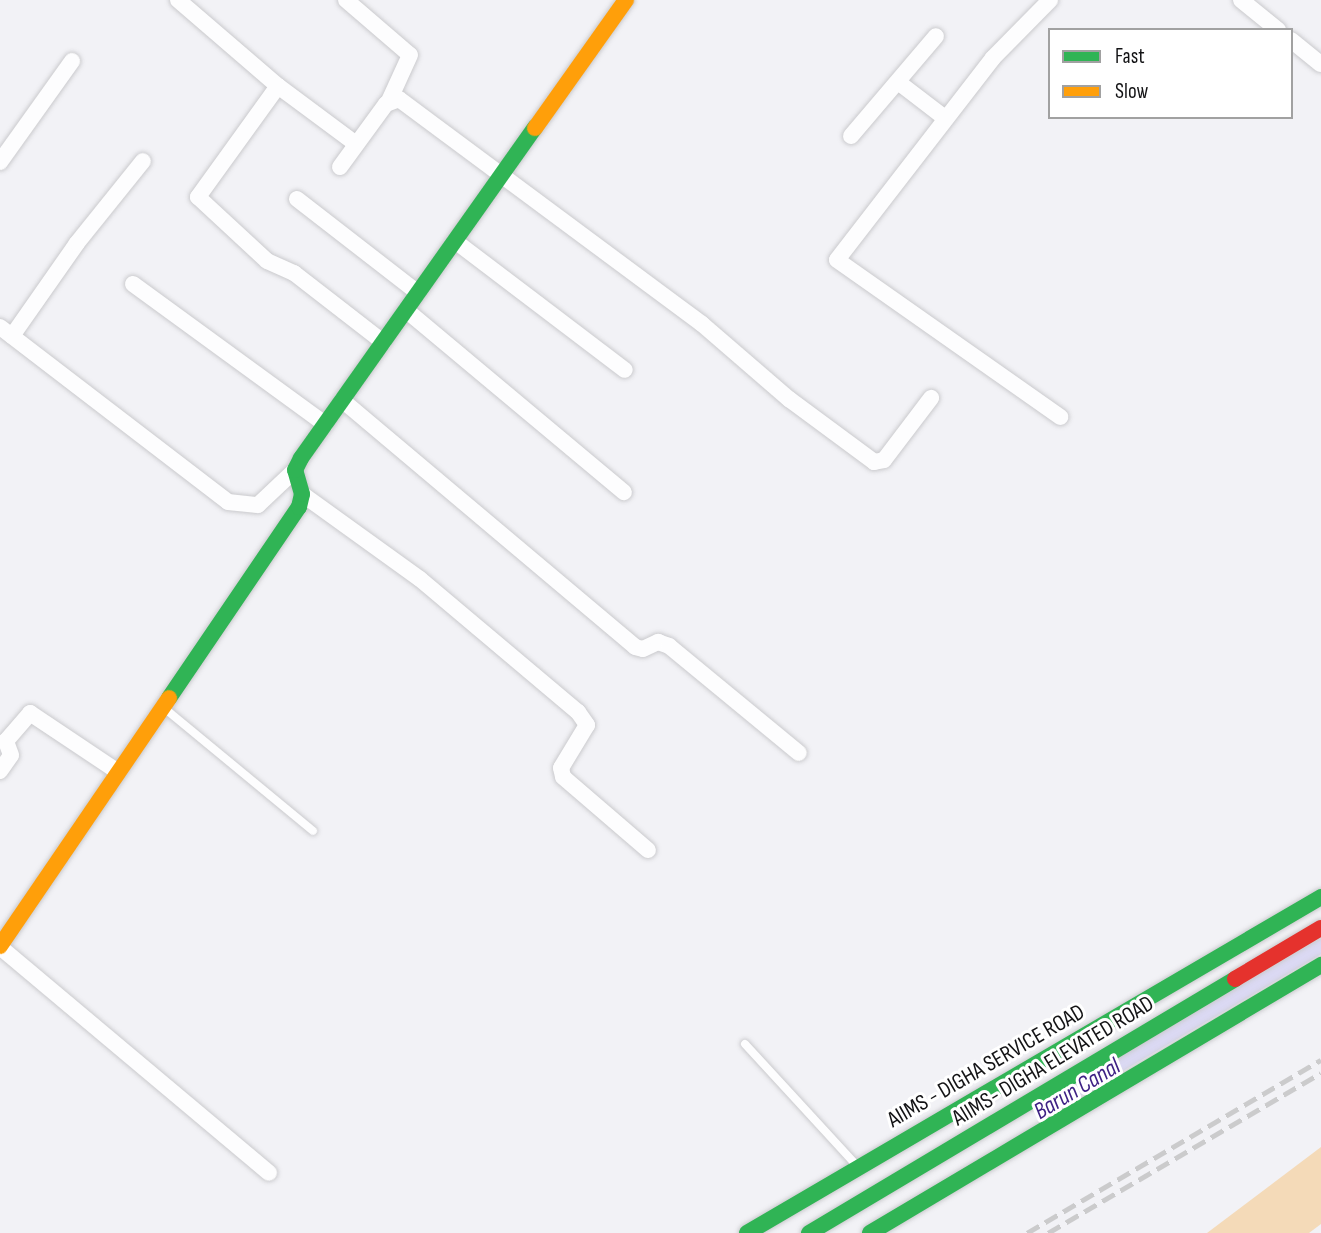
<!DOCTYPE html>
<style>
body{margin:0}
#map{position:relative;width:1321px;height:1233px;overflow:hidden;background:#f2f2f6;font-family:"Sofia Sans Condensed",sans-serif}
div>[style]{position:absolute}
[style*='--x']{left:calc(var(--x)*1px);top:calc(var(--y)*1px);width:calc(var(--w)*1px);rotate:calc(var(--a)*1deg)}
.green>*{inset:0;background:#f4dab8}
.canal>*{height:14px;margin:-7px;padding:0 7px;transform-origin:7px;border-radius:7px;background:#dbd9f3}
.roads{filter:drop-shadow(0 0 2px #cacacd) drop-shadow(0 0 2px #cacacd)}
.lane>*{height:8px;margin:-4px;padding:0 4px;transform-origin:4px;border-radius:4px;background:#fdfdfe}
.street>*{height:16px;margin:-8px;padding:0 8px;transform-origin:8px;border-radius:8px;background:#fdfdfe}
.fast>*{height:16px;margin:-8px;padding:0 8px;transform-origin:8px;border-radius:8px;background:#30b455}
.slow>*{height:16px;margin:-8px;padding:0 8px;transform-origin:8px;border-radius:8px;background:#ff9f0a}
.jam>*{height:16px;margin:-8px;padding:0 8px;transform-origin:8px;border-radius:8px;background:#e5322d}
.rail>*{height:4.5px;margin-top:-2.25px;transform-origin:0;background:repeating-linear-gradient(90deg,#cbcbcc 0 14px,transparent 0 21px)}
span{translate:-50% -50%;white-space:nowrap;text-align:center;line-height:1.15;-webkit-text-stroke:6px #fff;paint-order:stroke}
.street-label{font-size:23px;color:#131315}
.water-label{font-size:24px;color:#3e2184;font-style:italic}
.legend{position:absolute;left:1048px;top:28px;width:245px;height:91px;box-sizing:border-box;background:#fff;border:2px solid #a1a1a1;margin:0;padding:9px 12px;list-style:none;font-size:21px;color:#131315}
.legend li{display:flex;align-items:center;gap:14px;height:35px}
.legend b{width:35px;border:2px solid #a1a1a1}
</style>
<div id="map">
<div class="green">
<i style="clip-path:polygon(1321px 1147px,1321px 1224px,1309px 1233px,1207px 1233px)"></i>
</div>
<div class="canal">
<i style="--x:1070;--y:1094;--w:291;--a:-30.5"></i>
</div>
<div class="roads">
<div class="lane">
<i style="--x:164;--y:708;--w:193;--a:39.5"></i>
<i style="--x:745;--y:1044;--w:166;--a:47.4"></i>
</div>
<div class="street">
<i style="--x:178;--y:0;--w:132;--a:40.7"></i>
<i style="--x:278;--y:86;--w:97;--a:36.6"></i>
<i style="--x:346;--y:0;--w:84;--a:40.7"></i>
<i style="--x:410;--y:55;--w:51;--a:114.5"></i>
<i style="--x:1050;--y:0;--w:81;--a:134.5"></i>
<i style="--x:993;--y:58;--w:255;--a:127.7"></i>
<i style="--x:837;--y:260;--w:273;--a:35.1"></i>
<i style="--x:1241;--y:0;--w:48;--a:39"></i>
<i style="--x:1291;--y:40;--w:38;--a:39"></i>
<i style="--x:898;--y:82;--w:59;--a:37.5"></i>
<i style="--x:278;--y:86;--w:137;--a:125.8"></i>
<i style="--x:198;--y:197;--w:94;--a:42.8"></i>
<i style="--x:267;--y:261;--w:30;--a:24"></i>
<i style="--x:294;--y:273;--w:113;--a:37.8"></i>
<i style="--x:851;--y:136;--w:131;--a:-49.6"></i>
<i style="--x:0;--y:162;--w:124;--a:-54.5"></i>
<i style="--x:340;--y:167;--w:78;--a:-53.9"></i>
<i style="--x:386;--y:104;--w:14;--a:-21"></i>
<i style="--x:399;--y:99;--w:377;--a:36.6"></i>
<i style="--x:702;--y:324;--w:115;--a:40.8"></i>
<i style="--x:789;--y:399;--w:106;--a:36.5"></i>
<i style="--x:874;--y:462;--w:10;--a:-11"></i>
<i style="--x:884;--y:460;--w:78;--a:-52.8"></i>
<i style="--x:297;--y:199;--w:153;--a:37.8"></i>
<i style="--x:455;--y:241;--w:213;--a:37.2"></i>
<i style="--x:133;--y:284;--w:238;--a:36.1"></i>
<i style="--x:406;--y:310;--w:284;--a:39.9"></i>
<i style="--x:0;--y:327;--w:287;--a:37.5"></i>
<i style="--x:228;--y:502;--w:30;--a:6"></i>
<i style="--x:258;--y:505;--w:51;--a:-43.4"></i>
<i style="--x:12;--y:336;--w:113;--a:-55"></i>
<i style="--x:77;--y:243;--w:105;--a:-51.2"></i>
<i style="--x:342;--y:400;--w:383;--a:40.1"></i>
<i style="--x:635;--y:647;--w:8;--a:14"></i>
<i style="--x:643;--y:649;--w:17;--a:-25"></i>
<i style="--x:658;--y:642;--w:12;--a:20"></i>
<i style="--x:669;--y:646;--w:168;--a:39.5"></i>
<i style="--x:302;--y:494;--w:145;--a:35.8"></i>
<i style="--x:420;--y:579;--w:207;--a:40.1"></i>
<i style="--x:578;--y:712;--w:16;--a:55"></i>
<i style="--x:587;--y:725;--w:50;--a:121.2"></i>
<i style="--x:561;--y:768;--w:9;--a:77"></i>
<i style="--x:563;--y:777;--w:112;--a:40.7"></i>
<i style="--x:0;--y:771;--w:19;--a:-55"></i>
<i style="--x:11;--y:755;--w:15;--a:-110"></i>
<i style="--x:6;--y:741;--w:37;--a:-49"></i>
<i style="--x:30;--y:713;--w:106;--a:33.8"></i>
<i style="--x:0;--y:947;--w:351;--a:40"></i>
</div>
<div class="fast">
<i style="--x:169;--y:698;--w:231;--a:-55.8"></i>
<i style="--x:299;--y:507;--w:13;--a:-77"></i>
<i style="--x:302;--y:494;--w:25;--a:-106"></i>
<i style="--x:295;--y:470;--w:13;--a:-63"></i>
<i style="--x:301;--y:458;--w:405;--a:-54.7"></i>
<i style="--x:747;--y:1233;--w:665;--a:-30.34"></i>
<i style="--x:809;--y:1233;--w:496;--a:-30.8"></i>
<i style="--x:870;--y:1233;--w:525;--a:-30.72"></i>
</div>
<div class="slow">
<i style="--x:535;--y:128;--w:157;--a:-54.6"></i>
<i style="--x:0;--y:946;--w:300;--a:-55.7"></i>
</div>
<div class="jam">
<i style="--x:1235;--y:979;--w:100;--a:-30.7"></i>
</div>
</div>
<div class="rail">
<i style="--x:1027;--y:1233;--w:341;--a:-30.5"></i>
<i style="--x:1048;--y:1233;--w:316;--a:-30.4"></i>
</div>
<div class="street-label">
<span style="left:1053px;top:1061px;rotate:-31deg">AIIMS- DIGHA ELEVATED ROAD</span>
<span style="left:986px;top:1066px;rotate:-30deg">AIIMS - DIGHA SERVICE ROAD</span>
</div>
<div class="water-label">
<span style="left:1077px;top:1089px;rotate:-31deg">Barun Canal</span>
</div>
<ul class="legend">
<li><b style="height:9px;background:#30b455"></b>Fast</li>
<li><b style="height:9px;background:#ff9f0a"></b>Slow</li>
</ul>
</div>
